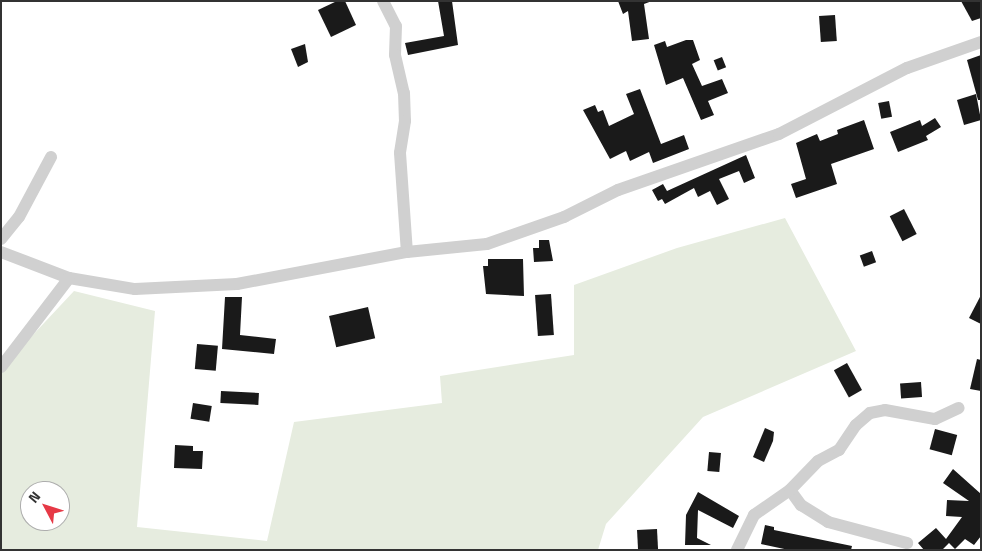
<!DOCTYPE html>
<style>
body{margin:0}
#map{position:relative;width:982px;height:551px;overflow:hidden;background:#fff;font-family:"Titillium Web",sans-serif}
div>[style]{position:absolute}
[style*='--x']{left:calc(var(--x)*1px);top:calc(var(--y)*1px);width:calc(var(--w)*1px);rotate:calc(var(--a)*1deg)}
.green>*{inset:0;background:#e6ecdf}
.building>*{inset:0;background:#1a1a1a;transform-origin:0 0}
.minor>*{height:12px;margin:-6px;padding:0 6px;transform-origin:6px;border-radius:6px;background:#d0d0d0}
span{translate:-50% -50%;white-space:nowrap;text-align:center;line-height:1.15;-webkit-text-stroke:5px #fff;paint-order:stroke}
.frame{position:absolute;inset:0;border:2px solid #333;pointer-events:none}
.north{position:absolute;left:20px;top:481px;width:50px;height:50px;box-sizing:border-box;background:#fff;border:1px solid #adadad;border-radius:50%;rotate:310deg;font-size:14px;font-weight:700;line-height:20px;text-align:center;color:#333}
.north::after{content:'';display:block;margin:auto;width:18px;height:22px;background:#e63946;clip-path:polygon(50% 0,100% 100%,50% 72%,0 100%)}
</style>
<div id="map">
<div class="green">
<i style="clip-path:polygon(evenodd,785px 218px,856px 351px,703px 417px,606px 524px,598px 550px,1px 550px,1px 369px,74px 291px,155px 311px,137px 527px,267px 541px,294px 422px,442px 403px,440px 376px,574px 355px,574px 285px,677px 248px,785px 218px,30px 491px,60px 491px,60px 521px,30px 521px,30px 491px)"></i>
</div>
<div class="building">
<i style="clip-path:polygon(337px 1px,345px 1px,356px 25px,331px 37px,318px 10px)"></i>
<i style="clip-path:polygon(438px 1px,452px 1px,458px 45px,408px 55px,405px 43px,444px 36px)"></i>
<i style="clip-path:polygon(618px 1px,652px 1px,644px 4px,649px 39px,632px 41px,628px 11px,623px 14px)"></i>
<i style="clip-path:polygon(961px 1px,981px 1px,981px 18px,972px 21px)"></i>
<i style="left:835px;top:15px;width:26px;height:16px;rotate:86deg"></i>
<i style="clip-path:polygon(686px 40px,693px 40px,700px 60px,692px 64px,702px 86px,722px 79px,728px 93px,708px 101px,714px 115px,701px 120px,683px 78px,666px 85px,654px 45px,665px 41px,667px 47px)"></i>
<i style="clip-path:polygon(305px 44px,308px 62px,298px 67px,291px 49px)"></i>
<i style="clip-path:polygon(981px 55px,981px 100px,978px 100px,967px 60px)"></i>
<i style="left:722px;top:57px;width:11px;height:9px;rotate:68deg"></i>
<i style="clip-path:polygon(640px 89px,661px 144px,684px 135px,689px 149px,653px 163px,649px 152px,630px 161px,626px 151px,610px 159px,583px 110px,595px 105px,598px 112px,603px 110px,609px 126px,634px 114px,626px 94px)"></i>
<i style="clip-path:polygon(976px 94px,981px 120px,964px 125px,957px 100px)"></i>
<i style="left:889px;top:101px;width:16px;height:11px;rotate:79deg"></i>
<i style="clip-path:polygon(935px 118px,941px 127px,926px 136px,928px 140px,898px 152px,890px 132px,920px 120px,922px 126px)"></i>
<i style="clip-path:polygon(864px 120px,874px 149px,831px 164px,837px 184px,796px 198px,791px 184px,806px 179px,796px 143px,817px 134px,820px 141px,838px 134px,837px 130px)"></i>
<i style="clip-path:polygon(746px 155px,755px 178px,744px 183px,739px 171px,719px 179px,729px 199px,717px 205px,710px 191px,698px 197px,694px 188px,665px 204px,662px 199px,658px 201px,652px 190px,663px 184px,667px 191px)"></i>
<i style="left:904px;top:209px;width:28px;height:16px;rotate:63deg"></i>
<i style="clip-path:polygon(539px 240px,549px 240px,553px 261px,534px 262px,533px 248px,539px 248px)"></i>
<i style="left:872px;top:251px;width:12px;height:13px;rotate:70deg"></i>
<i style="clip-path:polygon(488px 259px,523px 259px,524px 296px,486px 294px,483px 266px,488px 266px)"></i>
<i style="left:551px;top:294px;width:41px;height:16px;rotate:86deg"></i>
<i style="clip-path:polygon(981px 295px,981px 324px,969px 318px)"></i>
<i style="clip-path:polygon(225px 297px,242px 297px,240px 335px,276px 339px,274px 354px,222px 349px)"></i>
<i style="left:368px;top:307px;width:32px;height:40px;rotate:77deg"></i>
<i style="left:197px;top:344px;width:21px;height:25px;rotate:5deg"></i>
<i style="clip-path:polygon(977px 359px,981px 360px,981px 391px,970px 389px)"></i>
<i style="left:847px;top:363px;width:31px;height:15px;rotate:61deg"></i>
<i style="left:921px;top:382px;width:15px;height:21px;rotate:86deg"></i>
<i style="left:221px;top:391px;width:38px;height:12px;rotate:3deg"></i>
<i style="left:193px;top:403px;width:19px;height:16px;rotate:9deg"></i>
<i style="clip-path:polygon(765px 428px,774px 432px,773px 441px,764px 462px,753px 457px)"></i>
<i style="left:935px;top:429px;width:23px;height:21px;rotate:15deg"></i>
<i style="clip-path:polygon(175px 445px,193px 446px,193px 451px,203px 451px,202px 469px,174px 468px)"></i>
<i style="left:709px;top:452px;width:12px;height:19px;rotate:5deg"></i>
<i style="clip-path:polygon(953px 469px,981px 494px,981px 536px,974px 545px,965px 539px,955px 549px,949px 543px,942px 550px,924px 550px,918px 543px,936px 528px,946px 539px,962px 517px,946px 516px,947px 500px,969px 501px,943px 483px)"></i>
<i style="clip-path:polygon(698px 492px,739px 516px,733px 528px,698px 510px,697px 538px,711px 545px,685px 545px,686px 515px)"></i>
<i style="clip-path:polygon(765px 525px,774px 527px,774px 530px,852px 546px,851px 550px,789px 550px,761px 544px)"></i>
<i style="left:657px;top:529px;width:20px;height:20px;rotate:87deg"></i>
</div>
<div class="minor">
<i style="--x:383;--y:1;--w:28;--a:63"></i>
<i style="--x:396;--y:26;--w:29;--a:92"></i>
<i style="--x:395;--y:55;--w:39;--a:77"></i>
<i style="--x:404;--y:93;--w:28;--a:88"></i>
<i style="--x:405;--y:121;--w:32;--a:99"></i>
<i style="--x:400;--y:153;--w:99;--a:86"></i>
<i style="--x:1;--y:239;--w:28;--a:-51"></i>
<i style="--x:19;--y:217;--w:68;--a:-61.9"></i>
<i style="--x:1;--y:252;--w:73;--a:20.9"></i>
<i style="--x:69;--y:278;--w:67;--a:9.5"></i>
<i style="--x:135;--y:289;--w:102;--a:-2.8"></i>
<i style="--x:237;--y:284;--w:173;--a:-10.7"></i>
<i style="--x:407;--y:252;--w:80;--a:-5.7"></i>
<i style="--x:487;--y:244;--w:82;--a:-19.3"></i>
<i style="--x:564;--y:217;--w:60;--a:-26.6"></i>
<i style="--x:618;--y:190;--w:170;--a:-19.2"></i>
<i style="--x:779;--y:134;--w:144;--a:-27.3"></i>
<i style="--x:907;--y:68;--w:78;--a:-19.4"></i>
<i style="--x:1;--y:367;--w:112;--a:-52.6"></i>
<i style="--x:790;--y:490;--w:19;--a:54"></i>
<i style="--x:801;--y:505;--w:32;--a:32"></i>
<i style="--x:828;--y:522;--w:82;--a:14.9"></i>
<i style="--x:737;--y:550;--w:39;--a:-64"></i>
<i style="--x:754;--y:515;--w:44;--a:-34.8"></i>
<i style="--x:790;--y:490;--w:40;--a:-46"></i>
<i style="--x:818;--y:461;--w:24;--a:-28"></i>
<i style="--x:839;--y:450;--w:30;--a:-56"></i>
<i style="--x:856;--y:425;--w:18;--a:-41"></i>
<i style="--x:870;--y:413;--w:15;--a:-11"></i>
<i style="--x:885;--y:410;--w:51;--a:10.2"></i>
<i style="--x:935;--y:419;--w:26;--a:-25"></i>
</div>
<div class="frame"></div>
<div class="north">N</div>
</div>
